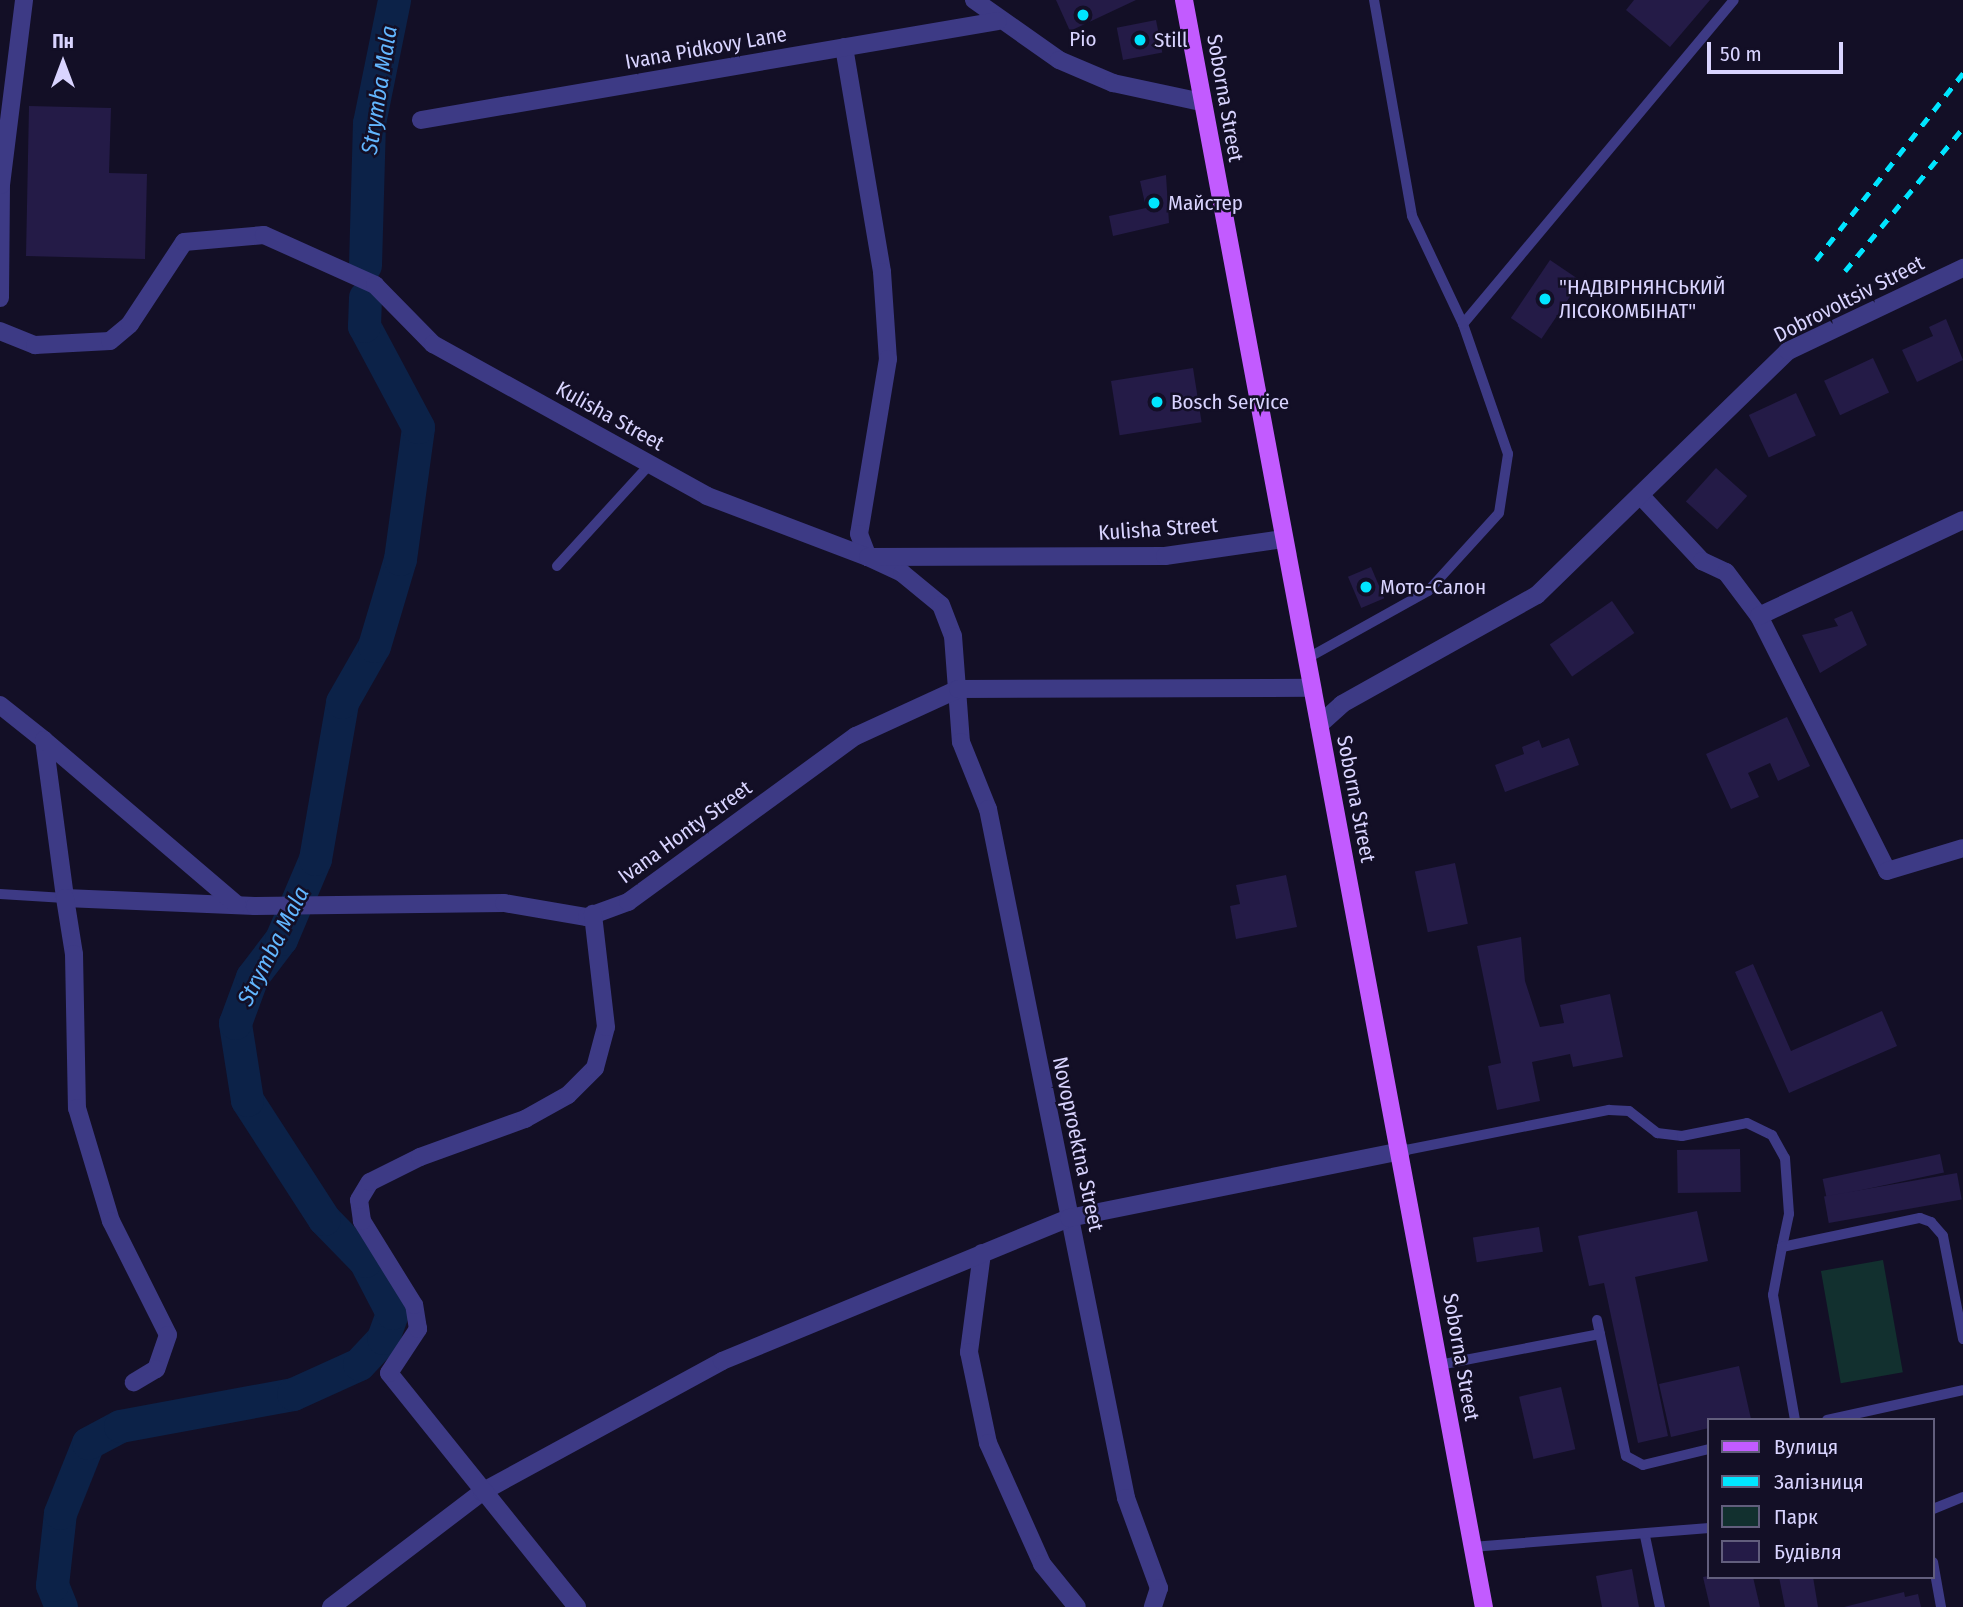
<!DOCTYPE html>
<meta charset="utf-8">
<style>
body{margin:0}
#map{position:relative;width:1963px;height:1607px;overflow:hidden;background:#130f26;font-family:"Fira Sans Condensed",sans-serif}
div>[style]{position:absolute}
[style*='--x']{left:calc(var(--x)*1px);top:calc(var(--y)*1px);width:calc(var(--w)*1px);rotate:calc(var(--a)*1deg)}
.green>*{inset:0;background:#12302f;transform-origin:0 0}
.river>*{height:33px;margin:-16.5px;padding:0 16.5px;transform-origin:16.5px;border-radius:16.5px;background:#0c2248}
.building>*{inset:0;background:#241b47;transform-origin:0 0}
.service>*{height:10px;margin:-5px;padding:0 5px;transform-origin:5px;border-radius:5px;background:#3d3a85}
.minor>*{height:18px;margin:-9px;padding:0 9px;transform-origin:9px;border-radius:9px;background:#3d3a85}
.primary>*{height:18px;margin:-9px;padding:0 9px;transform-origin:9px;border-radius:9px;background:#c25bff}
.rail>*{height:5px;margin-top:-2.5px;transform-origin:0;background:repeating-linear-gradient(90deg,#00e5ff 0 10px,transparent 0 19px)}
.dots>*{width:19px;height:19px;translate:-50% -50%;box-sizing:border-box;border:4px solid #130f26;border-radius:50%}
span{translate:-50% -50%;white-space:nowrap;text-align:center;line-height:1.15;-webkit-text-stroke:5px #130f26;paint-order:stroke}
.poi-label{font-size:21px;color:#d9d4ff}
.left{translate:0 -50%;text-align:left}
.street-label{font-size:21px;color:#d9d4ff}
.water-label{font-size:23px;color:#62b6ff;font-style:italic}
.legend{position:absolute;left:1707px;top:1418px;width:228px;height:161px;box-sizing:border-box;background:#130f26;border:2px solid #625e7d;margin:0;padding:9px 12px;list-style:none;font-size:21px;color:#d9d4ff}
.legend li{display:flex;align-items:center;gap:14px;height:35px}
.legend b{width:35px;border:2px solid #625e7d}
.north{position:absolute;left:28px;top:28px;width:70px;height:70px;-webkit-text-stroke:5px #130f26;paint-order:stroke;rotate:0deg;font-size:19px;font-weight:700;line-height:28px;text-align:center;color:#d9d4ff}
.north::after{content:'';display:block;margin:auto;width:24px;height:32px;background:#d9d4ff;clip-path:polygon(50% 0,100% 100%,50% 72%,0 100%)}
.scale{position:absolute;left:1707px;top:42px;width:136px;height:32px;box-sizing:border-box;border:4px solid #d9d4ff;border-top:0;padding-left:9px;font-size:21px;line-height:24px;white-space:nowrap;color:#d9d4ff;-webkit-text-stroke:5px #130f26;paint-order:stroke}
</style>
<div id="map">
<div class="green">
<i style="left:1883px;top:1260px;width:114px;height:63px;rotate:80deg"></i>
</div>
<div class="river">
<i style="--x:365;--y:265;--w:142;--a:-88.4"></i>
<i style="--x:369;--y:123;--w:126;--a:-78.5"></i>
<i style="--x:61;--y:1607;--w:24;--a:-112"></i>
<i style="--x:52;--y:1585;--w:72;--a:-83.7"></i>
<i style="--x:60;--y:1513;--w:75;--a:-68.2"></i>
<i style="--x:88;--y:1443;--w:36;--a:-28"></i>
<i style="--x:120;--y:1426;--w:176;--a:-10.5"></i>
<i style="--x:293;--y:1394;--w:72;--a:-24.4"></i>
<i style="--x:359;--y:1364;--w:35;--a:-47"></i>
<i style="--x:383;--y:1338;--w:27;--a:-70"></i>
<i style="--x:392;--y:1313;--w:59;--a:-117.4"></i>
<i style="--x:365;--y:1261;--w:59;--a:-134.3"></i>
<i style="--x:324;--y:1219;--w:142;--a:-122.9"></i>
<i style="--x:247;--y:1100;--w:78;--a:-98.9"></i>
<i style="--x:235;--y:1023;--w:49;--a:-69.7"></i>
<i style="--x:252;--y:977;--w:48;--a:-52.7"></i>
<i style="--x:281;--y:939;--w:87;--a:-67"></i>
<i style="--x:315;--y:859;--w:159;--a:-80.2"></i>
<i style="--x:342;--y:702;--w:64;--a:-60.3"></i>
<i style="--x:374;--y:646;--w:91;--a:-73.4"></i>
<i style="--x:400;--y:559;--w:133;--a:-82.2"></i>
<i style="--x:418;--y:427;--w:115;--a:-118.1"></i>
<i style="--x:364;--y:326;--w:29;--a:-88"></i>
</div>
<div class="building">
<i style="clip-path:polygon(1056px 0,1136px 0,1070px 31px)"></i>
<i style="clip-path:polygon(1634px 0,1710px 0,1670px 47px,1626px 10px)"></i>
<i style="left:1156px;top:20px;width:33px;height:40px;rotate:79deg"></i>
<i style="clip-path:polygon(29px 106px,111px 108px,109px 173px,147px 174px,145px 259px,26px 256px)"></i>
<i style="clip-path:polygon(1166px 175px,1169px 223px,1113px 236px,1109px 216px,1146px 208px,1140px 181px)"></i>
<i style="left:1550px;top:260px;width:37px;height:70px;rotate:34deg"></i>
<i style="clip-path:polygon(1946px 319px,1963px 360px,1917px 382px,1902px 350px,1933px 336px,1929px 327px)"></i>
<i style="left:1873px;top:358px;width:38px;height:54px;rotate:65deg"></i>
<i style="left:1193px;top:368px;width:55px;height:83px;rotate:81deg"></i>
<i style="left:1796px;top:393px;width:47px;height:52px;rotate:65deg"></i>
<i style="left:1716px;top:468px;width:42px;height:45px;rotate:42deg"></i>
<i style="left:1371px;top:567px;width:34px;height:25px;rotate:67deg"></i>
<i style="left:1612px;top:601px;width:39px;height:76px;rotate:55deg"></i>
<i style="clip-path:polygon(1852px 611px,1867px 645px,1820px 673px,1802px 635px,1838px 626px,1834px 619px)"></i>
<i style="clip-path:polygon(1787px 717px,1810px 766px,1778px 781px,1770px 763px,1748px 773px,1759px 797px,1731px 809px,1706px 754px)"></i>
<i style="clip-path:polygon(1569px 738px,1579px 765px,1505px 792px,1495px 765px,1524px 754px,1522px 747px,1539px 740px,1542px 748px)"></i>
<i style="left:1455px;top:863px;width:62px;height:41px;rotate:78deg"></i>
<i style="clip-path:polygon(1286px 875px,1297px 927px,1236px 939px,1230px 906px,1240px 904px,1236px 885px)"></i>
<i style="clip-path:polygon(1521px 937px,1525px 981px,1540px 1027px,1564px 1023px,1560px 1005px,1610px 994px,1623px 1057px,1573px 1067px,1570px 1054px,1532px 1062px,1540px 1101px,1497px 1110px,1488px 1066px,1501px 1063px,1477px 946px)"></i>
<i style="clip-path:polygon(1753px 964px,1791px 1051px,1882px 1011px,1897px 1046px,1789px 1093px,1735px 972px)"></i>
<i style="left:1740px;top:1149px;width:43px;height:63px;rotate:89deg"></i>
<i style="left:1940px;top:1154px;width:19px;height:120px;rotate:78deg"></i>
<i style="left:1957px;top:1173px;width:27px;height:135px;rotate:80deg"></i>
<i style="clip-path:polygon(1697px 1211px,1708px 1261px,1635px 1277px,1668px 1436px,1638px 1443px,1604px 1283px,1589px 1286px,1578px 1236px)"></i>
<i style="left:1539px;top:1227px;width:25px;height:67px;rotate:81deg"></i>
<i style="clip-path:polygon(1739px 1366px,1751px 1419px,1709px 1420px,1709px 1428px,1671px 1437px,1659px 1384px)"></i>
<i style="left:1561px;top:1387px;width:64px;height:43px;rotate:77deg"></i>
<i style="clip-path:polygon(1632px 1569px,1639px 1607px,1602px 1607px,1596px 1576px)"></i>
<i style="clip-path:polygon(1709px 1576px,1753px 1577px,1760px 1607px,1710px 1607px,1703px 1577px)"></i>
<i style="clip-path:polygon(1779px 1577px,1813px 1577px,1818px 1607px,1785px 1607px)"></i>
<i style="clip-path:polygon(1904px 1592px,1905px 1597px,1918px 1594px,1921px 1607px,1844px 1607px)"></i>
</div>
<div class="service">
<i style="--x:1374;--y:0;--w:219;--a:80"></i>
<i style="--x:1412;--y:216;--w:119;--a:64.7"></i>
<i style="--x:557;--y:566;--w:139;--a:-47.6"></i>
<i style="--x:1306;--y:659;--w:140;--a:-29.1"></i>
<i style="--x:1428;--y:591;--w:105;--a:-47.7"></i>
<i style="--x:1499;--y:513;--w:60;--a:-81.3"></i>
<i style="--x:1508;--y:454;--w:138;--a:-109.1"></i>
<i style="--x:1463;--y:324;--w:422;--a:-50.1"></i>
<i style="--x:0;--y:894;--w:65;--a:3.5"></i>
<i style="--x:1401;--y:1151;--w:212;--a:-11.2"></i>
<i style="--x:1609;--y:1110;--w:20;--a:3"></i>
<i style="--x:1629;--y:1111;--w:36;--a:38"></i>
<i style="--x:1657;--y:1133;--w:25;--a:7"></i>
<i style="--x:1682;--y:1136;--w:66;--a:-11.3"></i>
<i style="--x:1747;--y:1123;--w:28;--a:26"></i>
<i style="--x:1772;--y:1135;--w:26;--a:61"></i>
<i style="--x:1785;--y:1158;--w:56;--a:85.9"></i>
<i style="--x:1789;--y:1214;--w:34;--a:102"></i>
<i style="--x:1597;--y:1320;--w:139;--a:78"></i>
<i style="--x:1626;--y:1456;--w:19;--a:28"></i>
<i style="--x:1643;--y:1465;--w:68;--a:-13.6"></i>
<i style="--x:1439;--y:1365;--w:164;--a:-10.9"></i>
<i style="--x:1795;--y:1420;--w:127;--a:-100"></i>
<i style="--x:1773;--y:1295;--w:49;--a:-79.4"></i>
<i style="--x:1782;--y:1247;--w:141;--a:-11.9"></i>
<i style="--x:1920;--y:1218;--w:12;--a:20"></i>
<i style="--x:1931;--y:1222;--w:18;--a:49"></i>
<i style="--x:1943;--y:1236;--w:105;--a:79"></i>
<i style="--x:1827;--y:1420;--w:139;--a:-12.4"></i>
<i style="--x:1933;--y:1509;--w:32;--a:-22"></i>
<i style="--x:1645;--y:1536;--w:73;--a:78.1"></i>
<i style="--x:1472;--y:1547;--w:238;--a:-4.6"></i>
<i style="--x:1933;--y:1562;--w:46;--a:79.9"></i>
</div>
<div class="minor">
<i style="--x:974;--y:0;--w:104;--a:35.2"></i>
<i style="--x:1059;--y:60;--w:59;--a:23.1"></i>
<i style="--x:1113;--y:83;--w:91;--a:12.1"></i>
<i style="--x:844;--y:47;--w:228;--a:80.4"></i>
<i style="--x:882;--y:272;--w:87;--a:86.1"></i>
<i style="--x:888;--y:359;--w:177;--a:99.4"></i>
<i style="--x:859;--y:534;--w:25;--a:69"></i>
<i style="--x:868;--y:557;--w:38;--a:25"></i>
<i style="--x:902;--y:573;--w:50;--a:39.4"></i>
<i style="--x:941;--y:605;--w:33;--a:69"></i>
<i style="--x:953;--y:636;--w:106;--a:85.7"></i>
<i style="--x:961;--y:742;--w:72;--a:68.1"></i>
<i style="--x:988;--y:809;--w:703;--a:78.67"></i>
<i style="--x:1126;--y:1498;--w:96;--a:69.9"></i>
<i style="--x:1159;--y:1588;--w:20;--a:108"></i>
<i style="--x:421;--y:120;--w:585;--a:-9.74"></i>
<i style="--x:0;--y:298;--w:113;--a:-89.5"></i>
<i style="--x:1;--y:185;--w:186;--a:-82.9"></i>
<i style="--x:0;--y:331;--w:38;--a:22"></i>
<i style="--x:35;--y:345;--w:75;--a:-3.1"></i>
<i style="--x:110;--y:341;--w:26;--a:-40"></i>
<i style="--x:130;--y:324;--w:98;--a:-56.6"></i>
<i style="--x:184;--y:242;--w:80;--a:-5"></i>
<i style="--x:264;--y:235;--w:122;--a:24.2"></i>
<i style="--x:375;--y:285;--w:83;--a:45.5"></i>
<i style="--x:433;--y:344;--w:313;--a:29"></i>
<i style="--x:707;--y:496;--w:172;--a:20.8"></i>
<i style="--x:868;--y:557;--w:297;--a:-0.2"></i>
<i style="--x:1165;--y:556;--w:119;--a:-8.2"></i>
<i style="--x:1640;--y:495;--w:91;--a:46.8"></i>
<i style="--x:1702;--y:561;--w:26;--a:25"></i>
<i style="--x:1726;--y:572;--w:55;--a:53.1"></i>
<i style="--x:1759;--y:616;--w:285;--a:63.3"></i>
<i style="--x:1887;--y:871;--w:79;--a:-16.8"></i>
<i style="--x:1759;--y:616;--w:225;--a:-25.2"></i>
<i style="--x:0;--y:705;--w:56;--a:38.5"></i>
<i style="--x:44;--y:740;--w:159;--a:82.4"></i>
<i style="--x:65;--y:898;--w:190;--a:2.4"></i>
<i style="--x:255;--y:906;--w:249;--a:-0.7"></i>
<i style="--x:504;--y:903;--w:84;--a:9.6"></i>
<i style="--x:587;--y:917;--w:44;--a:-20.1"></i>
<i style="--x:628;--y:902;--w:282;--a:-36.1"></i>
<i style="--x:856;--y:736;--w:112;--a:-24.7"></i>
<i style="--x:958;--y:689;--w:353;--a:-0.2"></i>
<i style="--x:1319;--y:725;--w:31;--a:-42"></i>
<i style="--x:1342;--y:704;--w:223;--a:-29.2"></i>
<i style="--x:1537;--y:595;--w:350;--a:-44.2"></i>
<i style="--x:1788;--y:351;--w:194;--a:-25.4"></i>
<i style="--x:44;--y:740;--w:254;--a:40.5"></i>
<i style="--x:65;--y:898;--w:57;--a:80.9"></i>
<i style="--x:74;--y:954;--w:154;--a:88.9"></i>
<i style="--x:77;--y:1108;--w:118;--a:73.3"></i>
<i style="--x:111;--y:1221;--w:127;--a:63.4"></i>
<i style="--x:168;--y:1335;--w:36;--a:109"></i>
<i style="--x:156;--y:1369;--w:26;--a:149"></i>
<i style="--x:982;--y:1253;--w:100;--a:97.5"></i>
<i style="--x:969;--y:1352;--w:93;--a:78.2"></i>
<i style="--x:988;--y:1443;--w:133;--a:65.9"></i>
<i style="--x:1042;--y:1564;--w:55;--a:50.9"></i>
<i style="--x:331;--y:1607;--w:190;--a:-37.3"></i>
<i style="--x:482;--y:1492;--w:273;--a:-28.6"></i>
<i style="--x:722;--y:1361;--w:375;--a:-22.4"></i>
<i style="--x:1069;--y:1218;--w:339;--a:-11.4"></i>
<i style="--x:577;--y:1607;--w:300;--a:-128.8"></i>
<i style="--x:389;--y:1373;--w:53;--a:-56.6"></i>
<i style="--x:418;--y:1329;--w:24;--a:-99"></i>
<i style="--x:414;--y:1305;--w:99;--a:-121.8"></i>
<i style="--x:362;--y:1221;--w:21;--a:-98"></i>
<i style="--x:359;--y:1200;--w:21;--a:-59"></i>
<i style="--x:370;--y:1182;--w:56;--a:-26.6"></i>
<i style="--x:420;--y:1157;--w:112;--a:-19.9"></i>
<i style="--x:525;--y:1119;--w:49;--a:-29.2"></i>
<i style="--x:568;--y:1095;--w:38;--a:-45"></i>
<i style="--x:595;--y:1068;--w:42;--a:-75"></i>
<i style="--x:606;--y:1027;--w:114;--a:-96.6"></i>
</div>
<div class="primary">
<i style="--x:1184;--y:0;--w:1635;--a:79.43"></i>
</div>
<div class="rail">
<i style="--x:1816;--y:260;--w:238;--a:-51.8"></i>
<i style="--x:1845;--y:271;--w:185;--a:-50.5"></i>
</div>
<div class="dots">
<i style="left:1083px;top:15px;background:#00e5ff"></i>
<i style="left:1140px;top:40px;background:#00e5ff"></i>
<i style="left:1154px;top:203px;background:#00e5ff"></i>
<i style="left:1545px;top:299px;background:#00e5ff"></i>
<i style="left:1157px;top:402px;background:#00e5ff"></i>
<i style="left:1366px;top:587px;background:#00e5ff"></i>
</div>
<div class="poi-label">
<span style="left:1083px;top:39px">Ріо</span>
<span class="left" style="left:1154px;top:40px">Still</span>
<span class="left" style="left:1168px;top:203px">Майстер</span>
<span class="left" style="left:1559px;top:299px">"НАДВІРНЯНСЬКИЙ<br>ЛІСОКОМБІНАТ"</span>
<span class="left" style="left:1171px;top:402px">Bosch Service</span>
<span class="left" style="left:1380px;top:587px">Мото-Салон</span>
</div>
<div class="street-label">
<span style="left:706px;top:48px;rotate:-10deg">Ivana Pidkovy Lane</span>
<span style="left:1225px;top:98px;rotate:80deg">Soborna Street</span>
<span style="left:1849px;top:299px;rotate:-27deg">Dobrovoltsiv Street</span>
<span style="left:610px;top:416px;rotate:29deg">Kulisha Street</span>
<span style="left:1158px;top:529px;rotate:-4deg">Kulisha Street</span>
<span style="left:1356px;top:799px;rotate:79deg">Soborna Street</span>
<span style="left:685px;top:832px;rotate:-36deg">Ivana Honty Street</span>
<span style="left:1078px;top:1144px;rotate:78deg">Novoproektna Street</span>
<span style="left:1461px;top:1357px;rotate:80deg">Soborna Street</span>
</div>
<div class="water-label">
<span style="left:379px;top:90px;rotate:-81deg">Strymba Mala</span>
<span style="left:273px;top:946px;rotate:-63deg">Strymba Mala</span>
</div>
<ul class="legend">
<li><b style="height:9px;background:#c25bff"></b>Вулиця</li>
<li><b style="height:9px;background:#00e5ff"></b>Залізниця</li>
<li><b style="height:19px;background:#12302f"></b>Парк</li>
<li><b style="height:19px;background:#241b47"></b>Будівля</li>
</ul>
<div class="north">Пн</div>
<div class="scale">50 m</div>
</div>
